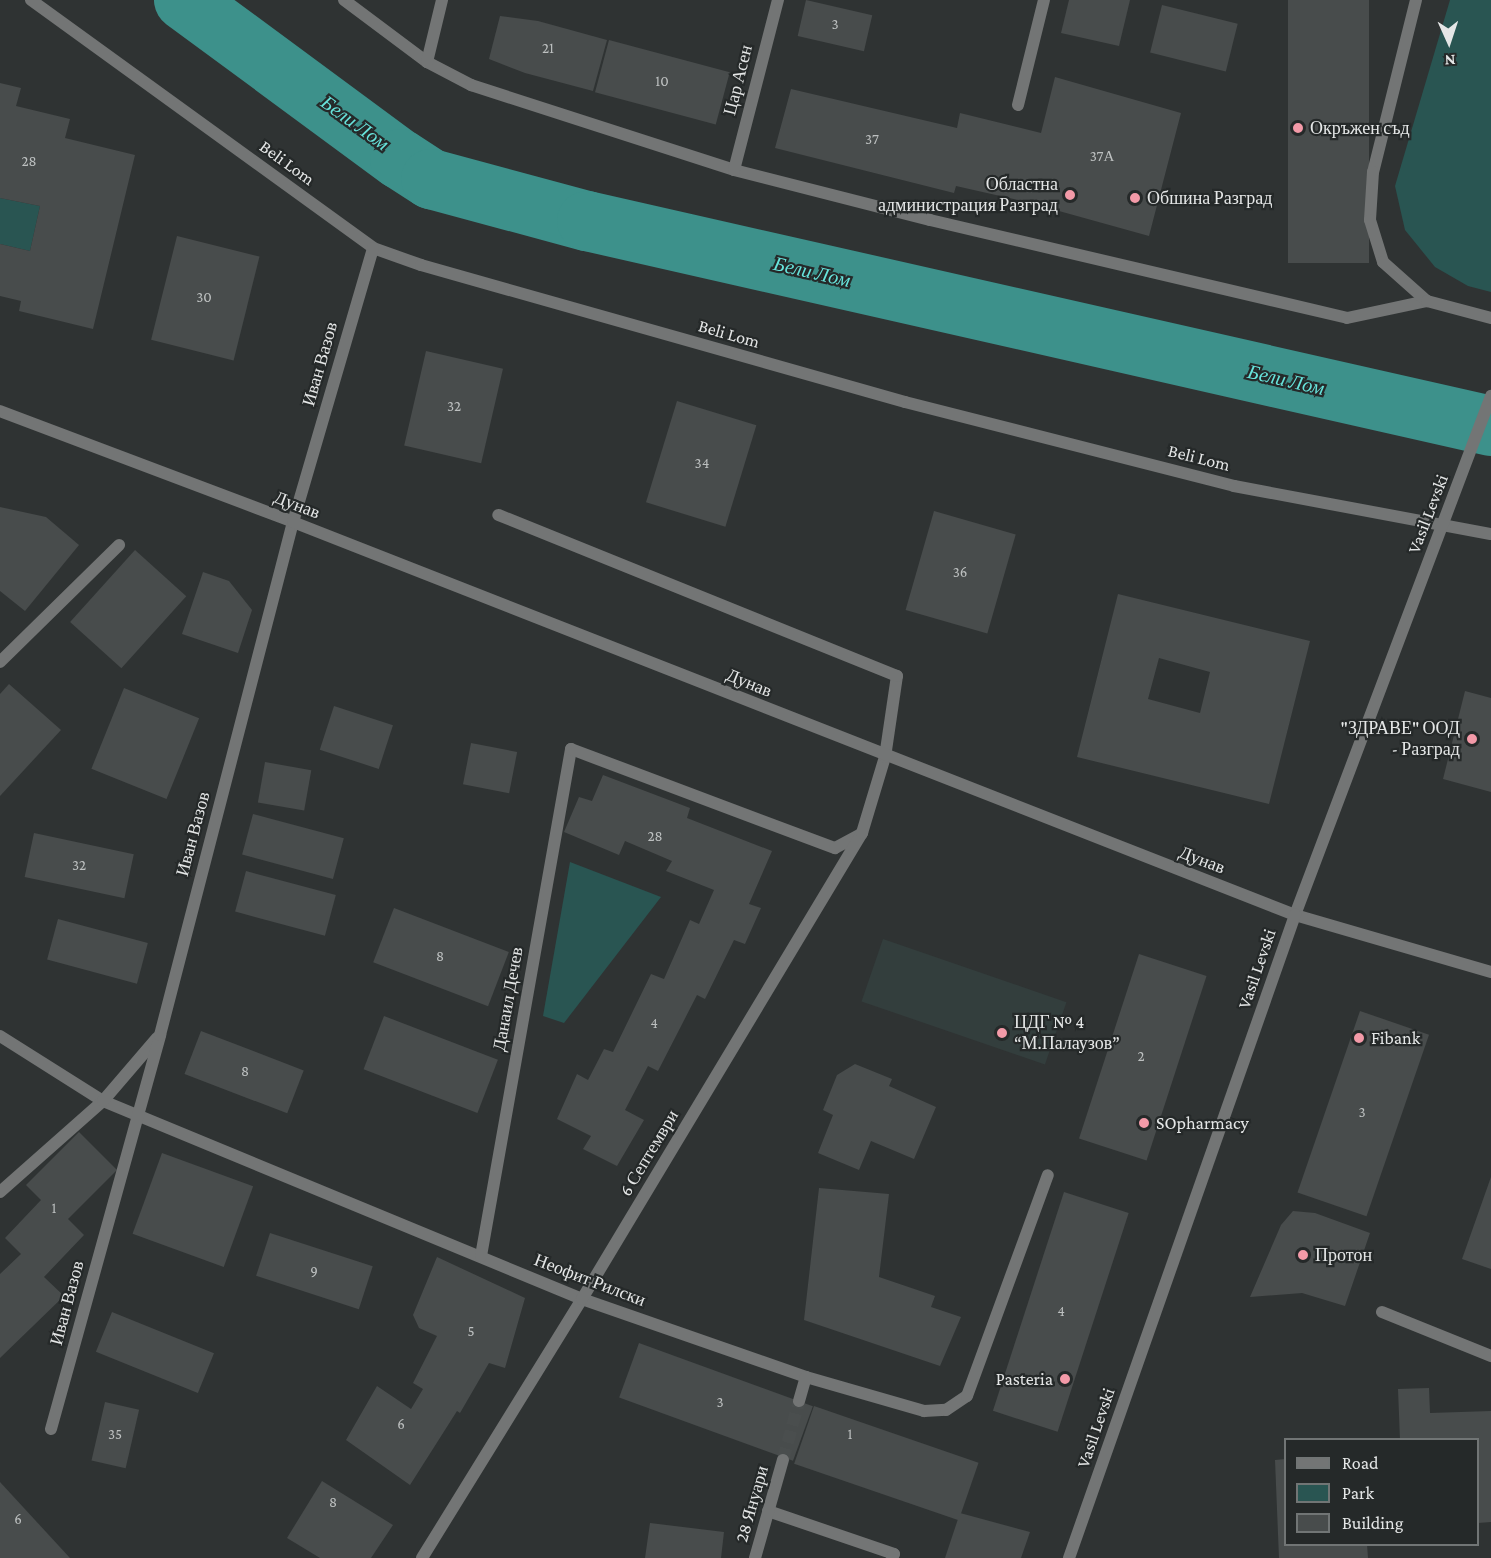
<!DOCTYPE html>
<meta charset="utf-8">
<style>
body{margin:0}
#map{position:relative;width:1491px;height:1558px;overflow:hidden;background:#2f3333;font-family:"Crimson Pro",serif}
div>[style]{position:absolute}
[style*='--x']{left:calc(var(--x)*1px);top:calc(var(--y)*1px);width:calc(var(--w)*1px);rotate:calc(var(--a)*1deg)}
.built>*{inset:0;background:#333e3d;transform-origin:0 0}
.green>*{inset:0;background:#295552}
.river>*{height:60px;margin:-30px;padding:0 30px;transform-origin:30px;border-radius:30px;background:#3d918b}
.building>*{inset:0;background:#484c4c;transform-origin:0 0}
.minor-tunnel>*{height:12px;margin-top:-6px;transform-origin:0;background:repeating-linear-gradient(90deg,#4a4e4e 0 12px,transparent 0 18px)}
.service>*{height:12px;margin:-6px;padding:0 6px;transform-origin:6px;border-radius:6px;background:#737575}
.pedestrian>*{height:12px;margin:-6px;padding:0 6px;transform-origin:6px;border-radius:6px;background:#737575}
.minor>*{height:12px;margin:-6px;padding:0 6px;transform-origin:6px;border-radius:6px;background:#737575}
.tertiary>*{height:12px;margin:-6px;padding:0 6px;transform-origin:6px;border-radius:6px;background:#737575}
.dots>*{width:16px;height:16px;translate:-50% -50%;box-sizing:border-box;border:3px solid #252929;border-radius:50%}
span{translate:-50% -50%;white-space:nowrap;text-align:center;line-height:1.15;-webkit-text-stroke:4.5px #252929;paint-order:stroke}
.number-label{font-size:15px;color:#bdc0c0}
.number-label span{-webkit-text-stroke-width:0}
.street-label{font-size:18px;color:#e4e6e6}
.poi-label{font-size:18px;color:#e4e6e6}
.left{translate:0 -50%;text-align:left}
.right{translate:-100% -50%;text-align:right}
.water-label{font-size:20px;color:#67e3db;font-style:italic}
.legend{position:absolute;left:1284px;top:1438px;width:195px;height:108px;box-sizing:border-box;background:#252929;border:2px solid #717575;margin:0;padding:8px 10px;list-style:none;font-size:18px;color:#e4e6e6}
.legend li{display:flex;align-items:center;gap:12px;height:30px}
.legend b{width:30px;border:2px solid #717575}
.north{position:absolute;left:1419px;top:12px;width:60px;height:60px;-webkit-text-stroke:4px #252929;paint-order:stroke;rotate:177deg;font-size:16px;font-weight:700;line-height:24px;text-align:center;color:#e4e6e6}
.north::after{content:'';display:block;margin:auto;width:21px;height:27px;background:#e4e6e6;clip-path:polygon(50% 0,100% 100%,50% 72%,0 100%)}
</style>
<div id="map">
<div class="built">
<i style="left:883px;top:939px;width:194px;height:66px;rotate:19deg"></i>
</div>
<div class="green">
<i style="clip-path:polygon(1450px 0,1491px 0,1491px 292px,1468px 286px,1435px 267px,1405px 230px,1395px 186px)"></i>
<i style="clip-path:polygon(0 198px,40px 206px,30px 251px,0 244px)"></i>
<i style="clip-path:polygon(570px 862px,661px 897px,564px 1023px,543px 1016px)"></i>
</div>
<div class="river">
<i style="--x:184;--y:0;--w:268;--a:36.4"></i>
<i style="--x:400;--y:159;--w:37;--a:33"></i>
<i style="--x:431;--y:179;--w:162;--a:15.1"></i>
<i style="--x:587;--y:221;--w:927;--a:12.78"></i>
</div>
<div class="building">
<i style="left:806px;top:0;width:68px;height:37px;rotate:13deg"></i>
<i style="clip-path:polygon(1069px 0,1130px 0,1119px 46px,1061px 33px)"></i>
<i style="left:1288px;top:0;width:81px;height:263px"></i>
<i style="left:1162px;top:5px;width:78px;height:49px;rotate:14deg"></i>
<i style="clip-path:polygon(500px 16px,538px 21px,607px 40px,593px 91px,525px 73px,489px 59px)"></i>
<i style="left:609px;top:40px;width:125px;height:54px;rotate:15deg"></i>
<i style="clip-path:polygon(1055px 77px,1181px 113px,1149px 236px,1023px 201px,956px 186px,954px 193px,775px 148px,791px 89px,957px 128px,960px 113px,1041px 133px)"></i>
<i style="clip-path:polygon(0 83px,21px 88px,16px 106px,70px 119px,65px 138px,135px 155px,93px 329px,19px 311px,21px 301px,0 296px,0 244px,30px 251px,40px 206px,0 198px)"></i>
<i style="left:177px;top:236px;width:85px;height:107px;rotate:14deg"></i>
<i style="left:426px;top:351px;width:79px;height:97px;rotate:13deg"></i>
<i style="left:677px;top:401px;width:83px;height:106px;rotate:17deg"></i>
<i style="clip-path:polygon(0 507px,46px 517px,79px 545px,25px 611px,0 591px)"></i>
<i style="left:934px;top:511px;width:85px;height:103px;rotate:16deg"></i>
<i style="left:135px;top:550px;width:69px;height:97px;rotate:42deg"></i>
<i style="clip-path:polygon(203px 572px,229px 581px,252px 610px,238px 653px,182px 634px)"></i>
<i style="clip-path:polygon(evenodd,1118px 594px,1310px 641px,1269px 804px,1077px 757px,1118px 594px,1159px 658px,1210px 672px,1200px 713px,1148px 699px,1159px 658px)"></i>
<i style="clip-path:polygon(9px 684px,61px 730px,0 796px,0 694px)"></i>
<i style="left:124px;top:688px;width:81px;height:87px;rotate:22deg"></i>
<i style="clip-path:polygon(1465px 691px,1491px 698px,1491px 792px,1443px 779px)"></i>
<i style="left:334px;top:706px;width:62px;height:46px;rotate:18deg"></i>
<i style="left:471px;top:743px;width:47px;height:42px;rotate:11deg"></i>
<i style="left:265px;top:762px;width:47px;height:41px;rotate:10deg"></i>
<i style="clip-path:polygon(603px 775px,690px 808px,687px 818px,772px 851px,749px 904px,761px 908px,745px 944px,734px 940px,705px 999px,697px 995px,658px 1071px,648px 1066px,625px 1110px,644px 1120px,617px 1166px,583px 1149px,591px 1136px,557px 1119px,577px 1074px,588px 1080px,604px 1049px,613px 1052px,651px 974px,664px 979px,690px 920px,699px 924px,714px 890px,666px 871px,672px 861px,625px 841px,619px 855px,564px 832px,579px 797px,592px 801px)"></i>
<i style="left:253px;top:814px;width:94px;height:42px;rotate:15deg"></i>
<i style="left:34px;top:833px;width:102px;height:45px;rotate:12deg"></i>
<i style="left:246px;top:871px;width:93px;height:42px;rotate:15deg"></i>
<i style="left:394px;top:908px;width:123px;height:58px;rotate:21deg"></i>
<i style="left:58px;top:919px;width:93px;height:42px;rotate:15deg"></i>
<i style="left:1139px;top:954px;width:71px;height:194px;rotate:18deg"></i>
<i style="left:1360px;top:1011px;width:73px;height:192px;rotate:19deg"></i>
<i style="left:384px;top:1016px;width:122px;height:57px;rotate:21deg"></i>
<i style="left:201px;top:1031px;width:110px;height:46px;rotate:21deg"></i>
<i style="clip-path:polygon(855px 1064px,892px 1079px,889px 1086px,936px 1107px,914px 1159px,871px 1141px,859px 1170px,818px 1153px,833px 1115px,823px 1110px,837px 1075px)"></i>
<i style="clip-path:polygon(79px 1132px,117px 1170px,68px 1219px,84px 1235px,44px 1277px,64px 1296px,0 1358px,0 1274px,21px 1254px,5px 1238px,41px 1200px,26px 1185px)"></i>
<i style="left:162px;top:1153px;width:97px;height:86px;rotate:20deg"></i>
<i style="clip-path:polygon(1491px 1177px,1491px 1269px,1462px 1259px)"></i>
<i style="clip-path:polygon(819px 1188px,889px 1194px,879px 1277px,935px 1296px,931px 1307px,961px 1317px,940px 1366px,804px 1320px)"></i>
<i style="left:1064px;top:1192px;width:68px;height:230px;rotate:18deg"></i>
<i style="clip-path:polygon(1293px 1211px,1315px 1213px,1370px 1233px,1345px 1306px,1302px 1293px,1250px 1297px,1281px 1225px)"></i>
<i style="left:270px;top:1233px;width:108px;height:45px;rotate:18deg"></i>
<i style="clip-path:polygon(437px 1257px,525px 1298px,505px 1368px,489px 1363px,460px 1413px,457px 1411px,410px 1485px,346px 1440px,377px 1386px,411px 1409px,423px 1389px,413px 1383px,437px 1336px,419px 1328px,413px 1315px)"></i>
<i style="left:112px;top:1312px;width:110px;height:43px;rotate:22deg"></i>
<i style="left:639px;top:1343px;width:185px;height:58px;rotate:20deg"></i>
<i style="clip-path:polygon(1429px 1388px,1430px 1413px,1491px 1411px,1491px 1522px,1478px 1523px,1478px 1440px,1400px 1440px,1398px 1389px)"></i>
<i style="left:105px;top:1402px;width:35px;height:60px;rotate:13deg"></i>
<i style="left:814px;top:1406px;width:174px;height:61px;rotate:19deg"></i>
<i style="clip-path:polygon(1286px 1459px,1286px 1544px,1367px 1544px,1368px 1558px,1279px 1558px,1275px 1460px)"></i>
<i style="clip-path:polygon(322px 1481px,393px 1525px,371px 1558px,320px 1558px,287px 1538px)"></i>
<i style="clip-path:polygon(0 1482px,70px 1558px,0 1558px)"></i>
<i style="clip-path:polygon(960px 1513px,1030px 1532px,1021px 1558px,945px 1558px)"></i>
<i style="clip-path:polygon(650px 1523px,724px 1532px,721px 1558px,645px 1558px)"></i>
</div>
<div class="minor-tunnel">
<i style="--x:783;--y:1460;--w:61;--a:-74.8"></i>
</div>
<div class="service">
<i style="--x:1018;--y:105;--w:108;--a:-76.1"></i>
<i style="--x:768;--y:1511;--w:133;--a:18.8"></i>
<i style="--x:894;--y:1554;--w:4;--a:117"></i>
</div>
<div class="pedestrian">
<i style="--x:930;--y:220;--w:428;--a:13.2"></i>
<i style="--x:1347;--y:318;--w:82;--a:-12"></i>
</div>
<div class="minor">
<i style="--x:31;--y:0;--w:422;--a:35.9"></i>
<i style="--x:373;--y:248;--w:51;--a:19.5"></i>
<i style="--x:421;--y:265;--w:503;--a:15.8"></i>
<i style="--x:905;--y:402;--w:340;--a:14.3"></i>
<i style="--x:1234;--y:486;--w:261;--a:10.6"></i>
<i style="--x:344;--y:0;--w:104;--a:36.8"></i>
<i style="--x:427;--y:62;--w:50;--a:27.6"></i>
<i style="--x:471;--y:85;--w:276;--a:17.9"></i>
<i style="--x:734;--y:170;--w:202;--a:14.3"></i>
<i style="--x:1416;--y:0;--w:177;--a:104"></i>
<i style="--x:1373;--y:172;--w:48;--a:93.6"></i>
<i style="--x:1370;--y:220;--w:44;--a:72.8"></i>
<i style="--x:1383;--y:262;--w:59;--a:41.6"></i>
<i style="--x:1427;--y:301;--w:66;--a:14.9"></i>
<i style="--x:427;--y:62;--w:64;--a:-76.4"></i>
<i style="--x:734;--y:170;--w:176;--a:-75.5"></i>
<i style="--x:0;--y:662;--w:167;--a:-44.5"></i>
<i style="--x:1295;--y:915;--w:555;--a:-69.31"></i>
<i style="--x:0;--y:1036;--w:122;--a:32.3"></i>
<i style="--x:103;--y:1101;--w:518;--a:22.46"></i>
<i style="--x:582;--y:1299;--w:237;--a:19.2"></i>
<i style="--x:806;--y:1377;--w:123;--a:16.1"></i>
<i style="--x:924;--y:1411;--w:22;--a:-3"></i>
<i style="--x:946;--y:1410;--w:25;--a:-34"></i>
<i style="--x:967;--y:1396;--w:235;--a:-69.9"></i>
<i style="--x:0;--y:1192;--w:137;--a:-41.5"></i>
<i style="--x:103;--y:1101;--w:83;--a:-49.4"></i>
<i style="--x:481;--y:1256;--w:515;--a:-79.93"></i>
<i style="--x:571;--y:749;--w:282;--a:20.6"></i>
<i style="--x:835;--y:848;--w:30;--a:-28"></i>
<i style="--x:1382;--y:1312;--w:118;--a:22"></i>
<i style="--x:799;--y:1401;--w:25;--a:-74"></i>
<i style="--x:51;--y:1429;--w:409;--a:-74.5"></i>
<i style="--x:160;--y:1035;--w:530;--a:-75.47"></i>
<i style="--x:293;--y:522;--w:285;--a:-73.7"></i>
<i style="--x:422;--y:1558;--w:304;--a:-58.3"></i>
<i style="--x:582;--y:1299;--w:544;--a:-59"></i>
<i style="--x:862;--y:833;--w:79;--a:-73.2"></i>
<i style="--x:885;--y:757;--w:82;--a:-81.6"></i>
<i style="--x:897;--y:676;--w:430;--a:-158"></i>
<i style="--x:755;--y:1558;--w:102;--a:-74.1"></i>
</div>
<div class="tertiary">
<i style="--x:0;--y:411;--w:313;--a:20.7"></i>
<i style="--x:293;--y:522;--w:1076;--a:21.42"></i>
<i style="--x:1295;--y:915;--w:204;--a:16.2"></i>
<i style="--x:1069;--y:1558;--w:682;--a:-70.63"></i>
</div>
<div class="dots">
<i style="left:1298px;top:128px;background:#f39aa8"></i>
<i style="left:1070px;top:195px;background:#f39aa8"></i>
<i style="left:1135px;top:198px;background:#f39aa8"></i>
<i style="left:1472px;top:739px;background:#f39aa8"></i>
<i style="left:1002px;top:1033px;background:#f39aa8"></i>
<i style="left:1359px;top:1038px;background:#f39aa8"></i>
<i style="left:1144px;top:1123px;background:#f39aa8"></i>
<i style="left:1303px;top:1255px;background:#f39aa8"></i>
<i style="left:1065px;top:1379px;background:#f39aa8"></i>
</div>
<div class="number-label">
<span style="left:835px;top:25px">3</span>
<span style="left:548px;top:49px">21</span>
<span style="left:662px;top:82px">10</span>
<span style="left:872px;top:140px">37</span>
<span style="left:1102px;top:157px">37А</span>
<span style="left:29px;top:162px">28</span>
<span style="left:204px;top:298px">30</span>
<span style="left:454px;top:407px">32</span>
<span style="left:702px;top:464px">34</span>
<span style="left:960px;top:573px">36</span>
<span style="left:655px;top:837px">28</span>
<span style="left:79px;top:866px">32</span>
<span style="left:440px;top:957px">8</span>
<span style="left:654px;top:1024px">4</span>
<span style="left:1141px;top:1057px">2</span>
<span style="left:245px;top:1072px">8</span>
<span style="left:1362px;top:1113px">3</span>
<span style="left:54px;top:1209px">1</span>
<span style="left:314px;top:1272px">9</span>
<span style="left:1061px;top:1312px">4</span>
<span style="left:471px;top:1332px">5</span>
<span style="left:720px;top:1403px">3</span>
<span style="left:401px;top:1425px">6</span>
<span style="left:115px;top:1435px">35</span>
<span style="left:850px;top:1435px">1</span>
<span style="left:333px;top:1503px">8</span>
<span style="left:18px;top:1520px">6</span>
</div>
<div class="street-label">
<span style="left:738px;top:80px;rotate:-76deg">Цар Асен</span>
<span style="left:287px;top:163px;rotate:36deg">Beli Lom</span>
<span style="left:729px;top:334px;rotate:16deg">Beli Lom</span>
<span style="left:320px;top:364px;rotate:-74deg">Иван Вазов</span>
<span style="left:1199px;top:458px;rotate:14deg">Beli Lom</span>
<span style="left:297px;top:505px;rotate:21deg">Дунав</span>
<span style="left:1428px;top:514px;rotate:-69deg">Vasil Levski</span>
<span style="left:749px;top:683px;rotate:22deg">Дунав</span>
<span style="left:193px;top:834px;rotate:-75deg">Иван Вазов</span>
<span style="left:1202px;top:860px;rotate:21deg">Дунав</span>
<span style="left:1257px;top:969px;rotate:-71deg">Vasil Levski</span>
<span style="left:508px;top:999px;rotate:-80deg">Данаил Дечев</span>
<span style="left:649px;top:1153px;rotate:-59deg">6 Септември</span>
<span style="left:590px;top:1280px;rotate:21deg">Неофит Рилски</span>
<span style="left:67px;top:1303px;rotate:-75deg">Иван Вазов</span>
<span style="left:1096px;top:1428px;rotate:-71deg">Vasil Levski</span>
<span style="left:752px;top:1504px;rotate:-74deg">28 Януари</span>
</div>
<div class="poi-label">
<span class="left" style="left:1310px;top:128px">Окръжен съд</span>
<span class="right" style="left:1058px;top:195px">Областна<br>администрация Разград</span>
<span class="left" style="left:1147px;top:198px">Обшина Разград</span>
<span class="right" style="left:1460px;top:739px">"ЗДРАВЕ" ООД<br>- Разград</span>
<span class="left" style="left:1014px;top:1033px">ЦДГ № 4<br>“М.Палаузов”</span>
<span class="left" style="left:1371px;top:1038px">Fibank</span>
<span class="left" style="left:1156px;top:1123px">SOpharmacy</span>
<span class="left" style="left:1315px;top:1255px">Протон</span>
<span class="right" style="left:1053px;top:1379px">Pasteria</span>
</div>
<div class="water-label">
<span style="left:355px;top:123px;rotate:36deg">Бели Лом</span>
<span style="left:812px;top:272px;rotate:13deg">Бели Лом</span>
<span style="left:1286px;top:380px;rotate:13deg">Бели Лом</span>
</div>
<ul class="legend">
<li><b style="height:8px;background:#737575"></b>Road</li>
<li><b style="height:16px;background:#295552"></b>Park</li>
<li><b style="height:16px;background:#484c4c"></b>Building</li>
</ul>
<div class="north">N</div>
</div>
